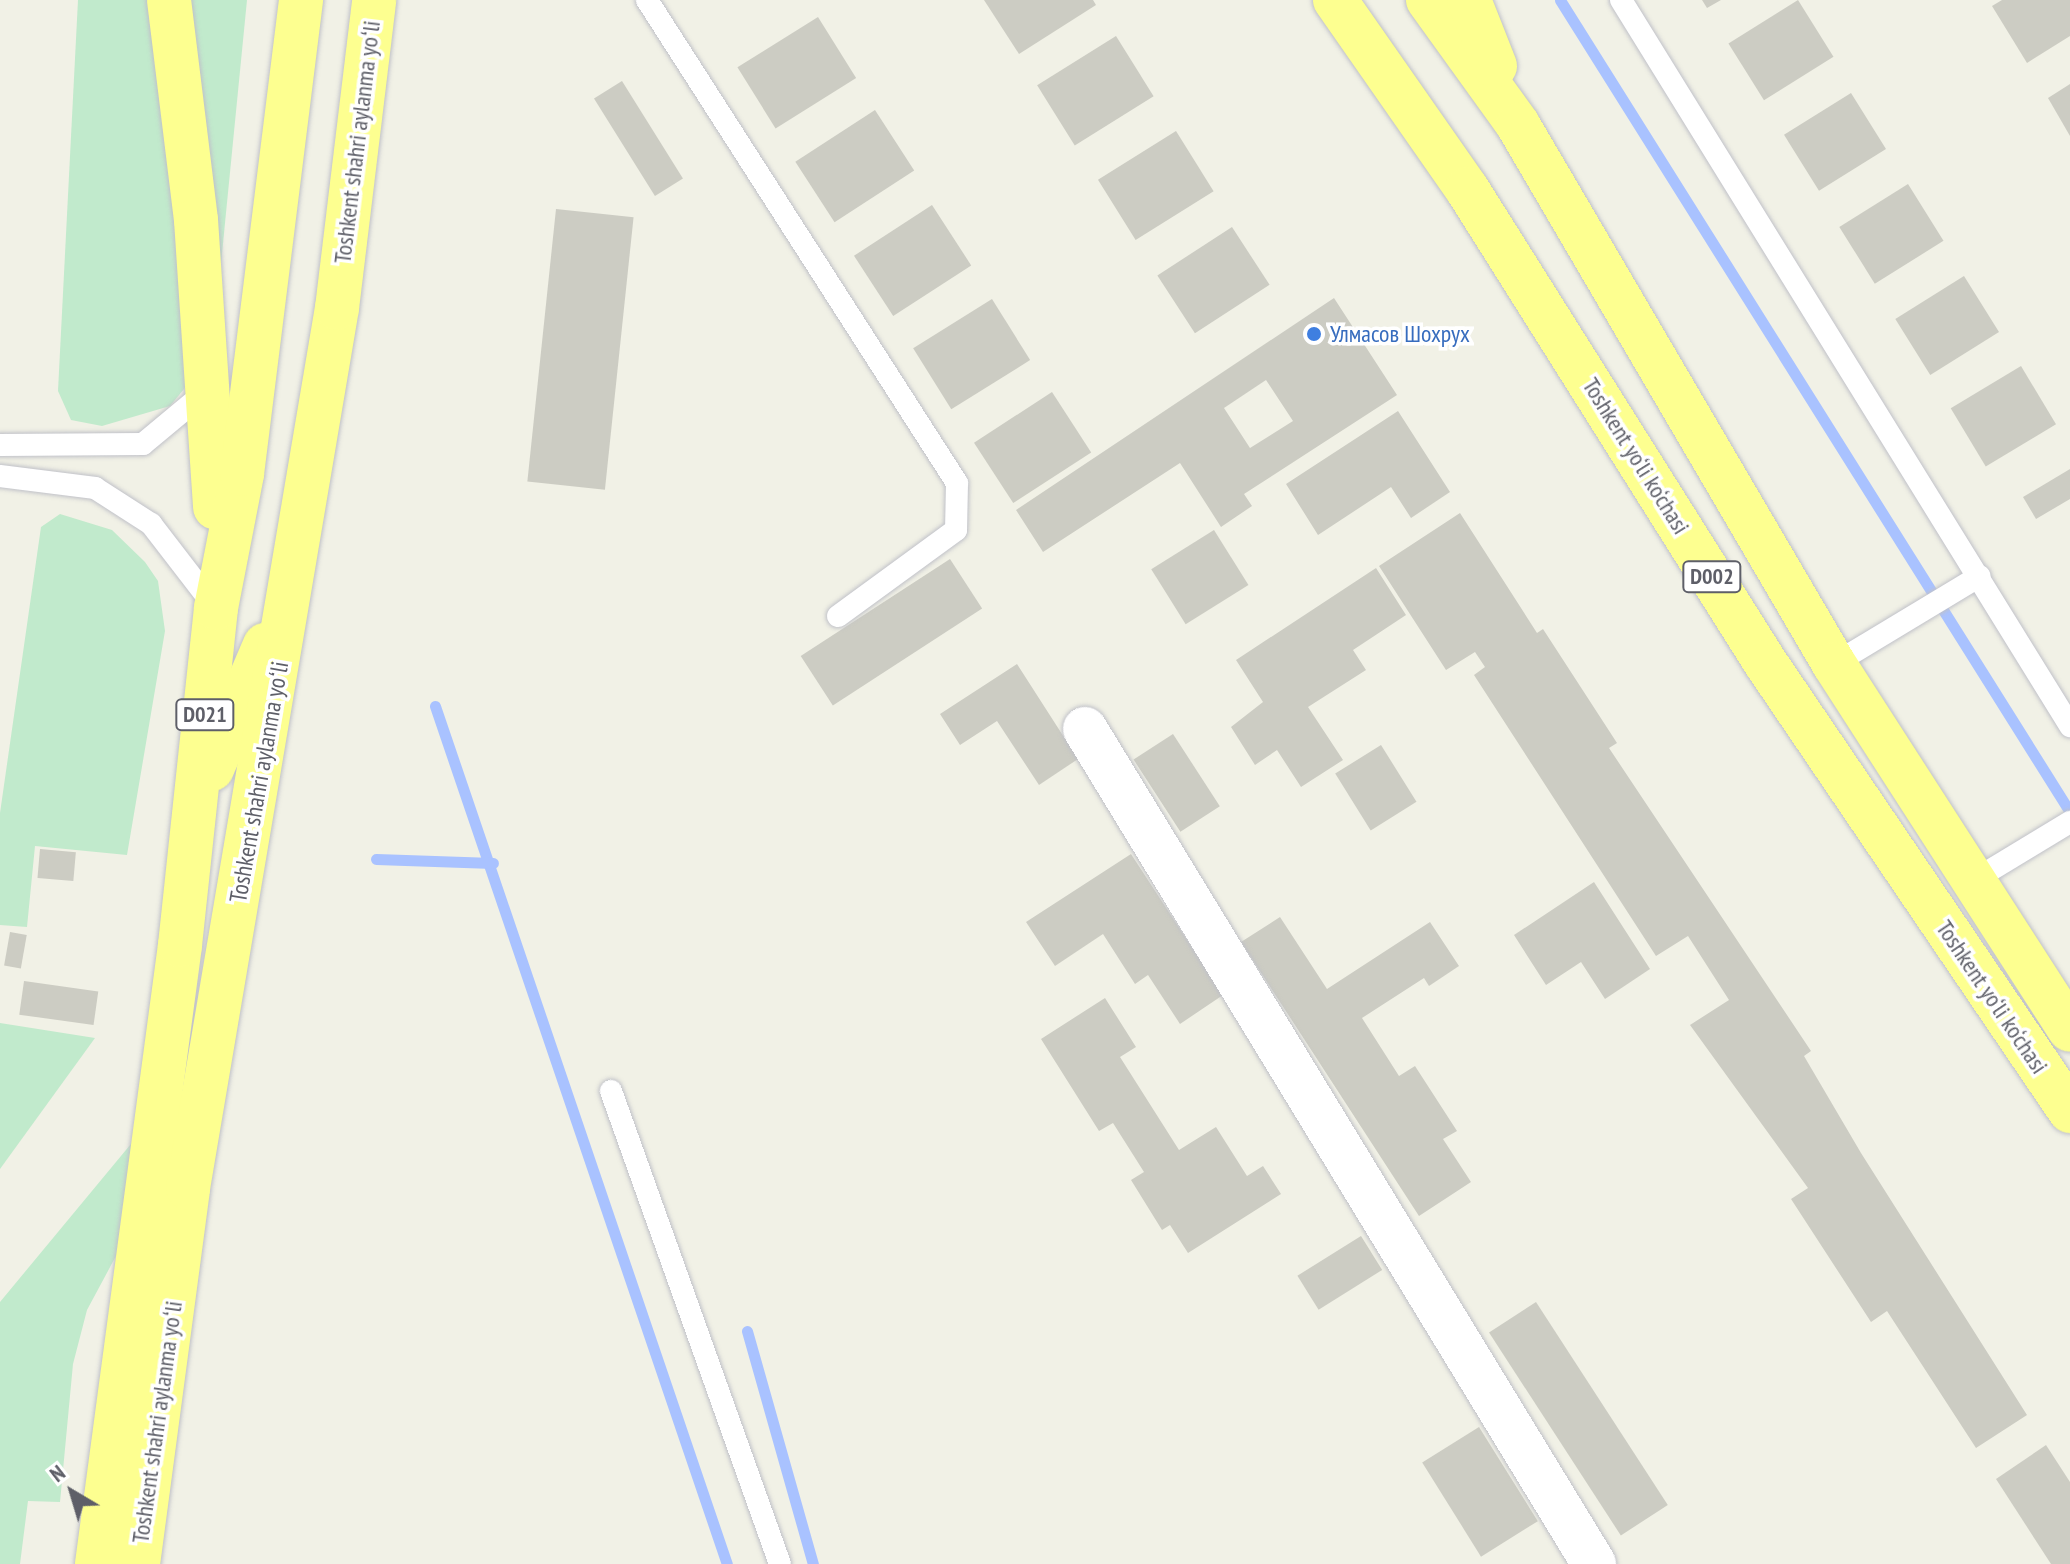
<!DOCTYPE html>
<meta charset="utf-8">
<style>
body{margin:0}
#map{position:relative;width:2070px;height:1564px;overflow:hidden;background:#f1f1e6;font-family:"PT Sans Narrow",sans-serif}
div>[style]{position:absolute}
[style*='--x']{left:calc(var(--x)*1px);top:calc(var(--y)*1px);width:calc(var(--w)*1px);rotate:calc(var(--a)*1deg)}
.green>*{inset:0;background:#c1eacc}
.stream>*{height:11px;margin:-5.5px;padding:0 5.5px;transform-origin:5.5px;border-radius:5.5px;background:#a9c2ff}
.building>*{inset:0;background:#ccccc3;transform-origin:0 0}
.roads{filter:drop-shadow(0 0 2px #c0c1c8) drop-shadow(0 0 2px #c0c1c8)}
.lane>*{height:22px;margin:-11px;padding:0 11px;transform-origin:11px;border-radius:11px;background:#fff}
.street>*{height:44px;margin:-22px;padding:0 22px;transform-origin:22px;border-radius:22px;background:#fff}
.highway>*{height:44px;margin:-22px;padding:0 22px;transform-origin:22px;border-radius:22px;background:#fdff90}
.dots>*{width:22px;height:22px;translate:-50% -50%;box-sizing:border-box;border:4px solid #fff;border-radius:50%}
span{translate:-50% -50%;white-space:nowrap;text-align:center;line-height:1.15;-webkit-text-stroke:7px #fff;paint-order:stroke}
.shield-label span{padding:2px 6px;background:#fff;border:2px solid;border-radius:6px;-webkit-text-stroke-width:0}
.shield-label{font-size:22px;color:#5e5f68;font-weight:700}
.street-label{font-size:24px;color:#5e5f68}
.shop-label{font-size:24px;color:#366cbe}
.left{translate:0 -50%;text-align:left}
.north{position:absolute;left:32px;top:1452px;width:80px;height:80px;-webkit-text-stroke:6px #fff;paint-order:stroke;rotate:322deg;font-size:22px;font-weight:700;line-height:32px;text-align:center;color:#5e5f68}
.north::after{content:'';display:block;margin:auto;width:28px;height:36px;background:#5e5f68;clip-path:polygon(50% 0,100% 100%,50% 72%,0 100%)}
</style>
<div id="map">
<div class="green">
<i style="clip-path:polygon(78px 0,247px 0,212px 355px,170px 406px,102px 426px,71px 420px,58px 391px)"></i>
<i style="clip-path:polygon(60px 514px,112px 530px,145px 562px,158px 581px,165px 631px,127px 855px,35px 846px,27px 927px,0 925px,0 813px,41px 527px)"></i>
<i style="clip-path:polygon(0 1023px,95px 1038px,0 1169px)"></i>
<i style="clip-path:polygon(203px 1057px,196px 1107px,87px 1310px,73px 1364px,60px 1502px,28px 1501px,20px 1564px,0 1564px,0 1302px)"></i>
</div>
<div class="stream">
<i style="--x:1560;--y:0;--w:959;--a:57.87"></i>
<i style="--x:435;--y:706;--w:906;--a:71.21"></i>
<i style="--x:376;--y:859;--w:117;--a:2"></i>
<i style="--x:747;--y:1331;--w:242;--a:74.2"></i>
</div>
<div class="building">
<i style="clip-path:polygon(984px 0,1093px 0,1096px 5px,1019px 54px)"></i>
<i style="clip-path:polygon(1702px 0,1721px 0,1707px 8px)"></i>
<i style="left:1798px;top:0;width:67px;height:82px;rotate:58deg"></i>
<i style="clip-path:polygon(2002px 0,2070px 0,2070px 36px,2027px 63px,1992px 6px)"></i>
<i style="left:818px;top:17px;width:72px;height:95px;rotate:58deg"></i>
<i style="left:1116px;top:36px;width:71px;height:93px;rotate:58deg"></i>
<i style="left:622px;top:81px;width:115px;height:33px;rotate:58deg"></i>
<i style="clip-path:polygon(2070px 84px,2070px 136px,2048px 98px)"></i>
<i style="left:1851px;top:93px;width:66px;height:79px;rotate:58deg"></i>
<i style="left:875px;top:110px;width:72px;height:95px;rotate:57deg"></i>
<i style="left:1176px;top:131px;width:71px;height:92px;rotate:58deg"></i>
<i style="left:1908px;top:184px;width:67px;height:81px;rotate:58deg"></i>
<i style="left:932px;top:205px;width:72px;height:93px;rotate:57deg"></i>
<i style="left:556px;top:209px;width:78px;height:274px;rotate:6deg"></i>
<i style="left:1232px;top:227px;width:69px;height:89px;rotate:57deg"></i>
<i style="left:1964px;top:276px;width:66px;height:81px;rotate:58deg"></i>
<i style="clip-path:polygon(evenodd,1334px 298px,1397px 395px,1244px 494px,1252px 506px,1221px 527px,1180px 463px,1043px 552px,1016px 510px,1334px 298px,1266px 380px,1293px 421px,1250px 448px,1224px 408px,1266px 380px)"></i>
<i style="left:992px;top:299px;width:72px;height:93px;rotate:58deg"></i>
<i style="left:2021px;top:366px;width:68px;height:82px;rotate:59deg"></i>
<i style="left:1052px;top:392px;width:72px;height:93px;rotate:57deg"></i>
<i style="clip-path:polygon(1398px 411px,1450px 492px,1411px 518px,1391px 487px,1318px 535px,1286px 484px)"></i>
<i style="clip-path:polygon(2070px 469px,2070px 499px,2036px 519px,2023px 497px)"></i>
<i style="clip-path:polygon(1460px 513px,1537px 633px,1543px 629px,1617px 743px,1609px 748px,1811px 1051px,1804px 1056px,1861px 1153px,2027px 1415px,1976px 1448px,1887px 1311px,1871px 1322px,1791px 1199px,1808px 1188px,1690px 1025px,1729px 1000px,1688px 936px,1656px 956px,1474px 675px,1485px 667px,1475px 652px,1446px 670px,1379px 566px)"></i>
<i style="left:1214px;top:530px;width:65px;height:74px;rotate:58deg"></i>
<i style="left:950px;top:559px;width:59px;height:178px;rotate:57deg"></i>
<i style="clip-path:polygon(1376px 568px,1406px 615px,1353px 650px,1366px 670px,1308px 707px,1343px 760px,1301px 787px,1277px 750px,1255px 765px,1231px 727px,1263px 702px,1236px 660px)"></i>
<i style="clip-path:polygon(1017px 664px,1078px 759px,1039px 785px,997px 721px,960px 745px,940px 714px)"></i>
<i style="left:1173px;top:734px;width:86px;height:47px;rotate:57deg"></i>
<i style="left:1381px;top:745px;width:67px;height:54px;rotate:58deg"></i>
<i style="left:40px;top:849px;width:36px;height:29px;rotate:5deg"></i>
<i style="clip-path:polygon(1131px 854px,1223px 995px,1180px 1024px,1148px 975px,1135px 984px,1103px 934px,1055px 966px,1026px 922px)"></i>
<i style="clip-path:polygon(1594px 882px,1650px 969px,1605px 999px,1581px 962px,1546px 985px,1514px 935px)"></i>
<i style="clip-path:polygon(1280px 917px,1327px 989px,1430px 922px,1459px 966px,1429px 986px,1424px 978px,1362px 1018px,1399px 1076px,1415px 1066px,1457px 1131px,1443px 1139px,1471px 1182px,1419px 1216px,1241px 942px)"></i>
<i style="left:10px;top:932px;width:17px;height:34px;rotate:10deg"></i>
<i style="left:24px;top:981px;width:75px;height:34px;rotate:8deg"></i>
<i style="clip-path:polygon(1105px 998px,1136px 1047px,1120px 1057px,1179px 1150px,1216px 1127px,1247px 1176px,1263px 1166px,1281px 1194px,1188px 1253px,1170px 1225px,1162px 1230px,1131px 1180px,1144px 1172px,1113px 1123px,1099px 1131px,1041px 1039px)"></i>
<i style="left:1361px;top:1236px;width:40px;height:75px;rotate:58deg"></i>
<i style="left:1536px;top:1302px;width:242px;height:56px;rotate:57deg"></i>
<i style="left:1479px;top:1427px;width:111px;height:67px;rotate:58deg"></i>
<i style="clip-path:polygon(2046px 1445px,2070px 1482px,2070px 1564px,2051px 1564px,1996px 1479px)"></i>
</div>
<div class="roads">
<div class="lane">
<i style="--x:647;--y:0;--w:574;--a:57.31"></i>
<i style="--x:957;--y:483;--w:47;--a:91.2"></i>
<i style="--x:956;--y:530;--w:146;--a:143.9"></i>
<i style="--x:1621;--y:0;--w:854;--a:58.26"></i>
<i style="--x:0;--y:445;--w:143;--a:-0.4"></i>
<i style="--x:143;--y:444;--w:86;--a:-39.8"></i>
<i style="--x:0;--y:476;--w:96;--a:7.2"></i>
<i style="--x:95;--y:488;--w:67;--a:32.7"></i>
<i style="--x:151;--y:524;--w:105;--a:52.4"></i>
<i style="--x:1834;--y:664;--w:170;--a:-31.1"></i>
<i style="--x:1971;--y:882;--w:116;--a:-31.2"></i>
<i style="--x:611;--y:1091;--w:502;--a:70.34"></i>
</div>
<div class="street">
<i style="--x:1085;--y:729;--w:978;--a:58.63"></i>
</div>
<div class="highway">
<i style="--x:169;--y:0;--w:222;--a:83"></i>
<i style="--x:196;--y:220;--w:288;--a:86.2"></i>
<i style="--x:1335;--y:0;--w:231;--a:55.1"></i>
<i style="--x:1467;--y:189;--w:559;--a:57.79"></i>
<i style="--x:1765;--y:662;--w:543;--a:55.81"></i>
<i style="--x:1428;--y:0;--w:154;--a:54.2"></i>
<i style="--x:1518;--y:125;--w:625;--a:59.62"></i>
<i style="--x:1834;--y:664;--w:435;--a:57.2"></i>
<i style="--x:1469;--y:0;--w:71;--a:68.5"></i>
<i style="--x:212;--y:769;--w:135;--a:-66.9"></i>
<i style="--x:97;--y:1564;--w:625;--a:-82.36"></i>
<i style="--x:180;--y:945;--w:339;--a:-83.9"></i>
<i style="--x:216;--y:608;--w:136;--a:-79"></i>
<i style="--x:242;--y:474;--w:478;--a:-82.9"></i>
<i style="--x:138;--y:1564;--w:379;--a:-82.4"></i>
<i style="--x:188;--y:1188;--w:893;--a:-80.39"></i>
<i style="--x:337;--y:308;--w:310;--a:-83.1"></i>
</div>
</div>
<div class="dots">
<i style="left:1314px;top:334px;background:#3f7fe0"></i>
</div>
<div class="shield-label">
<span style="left:1712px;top:577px">D002</span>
<span style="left:205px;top:715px">D021</span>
</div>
<div class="street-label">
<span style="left:357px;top:142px;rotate:-83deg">Toshkent shahri aylanma yoʻli</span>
<span style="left:1636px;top:456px;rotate:58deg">Toshkent yo‘li ko‘chasi</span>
<span style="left:259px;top:782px;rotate:-80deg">Toshkent shahri aylanma yoʻli</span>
<span style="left:1992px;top:997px;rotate:56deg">Toshkent yo‘li ko‘chasi</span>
<span style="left:157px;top:1422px;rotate:-82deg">Toshkent shahri aylanma yoʻli</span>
</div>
<div class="shop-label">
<span class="left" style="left:1330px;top:334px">Улмасов Шохрух</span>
</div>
<div class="north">N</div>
</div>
